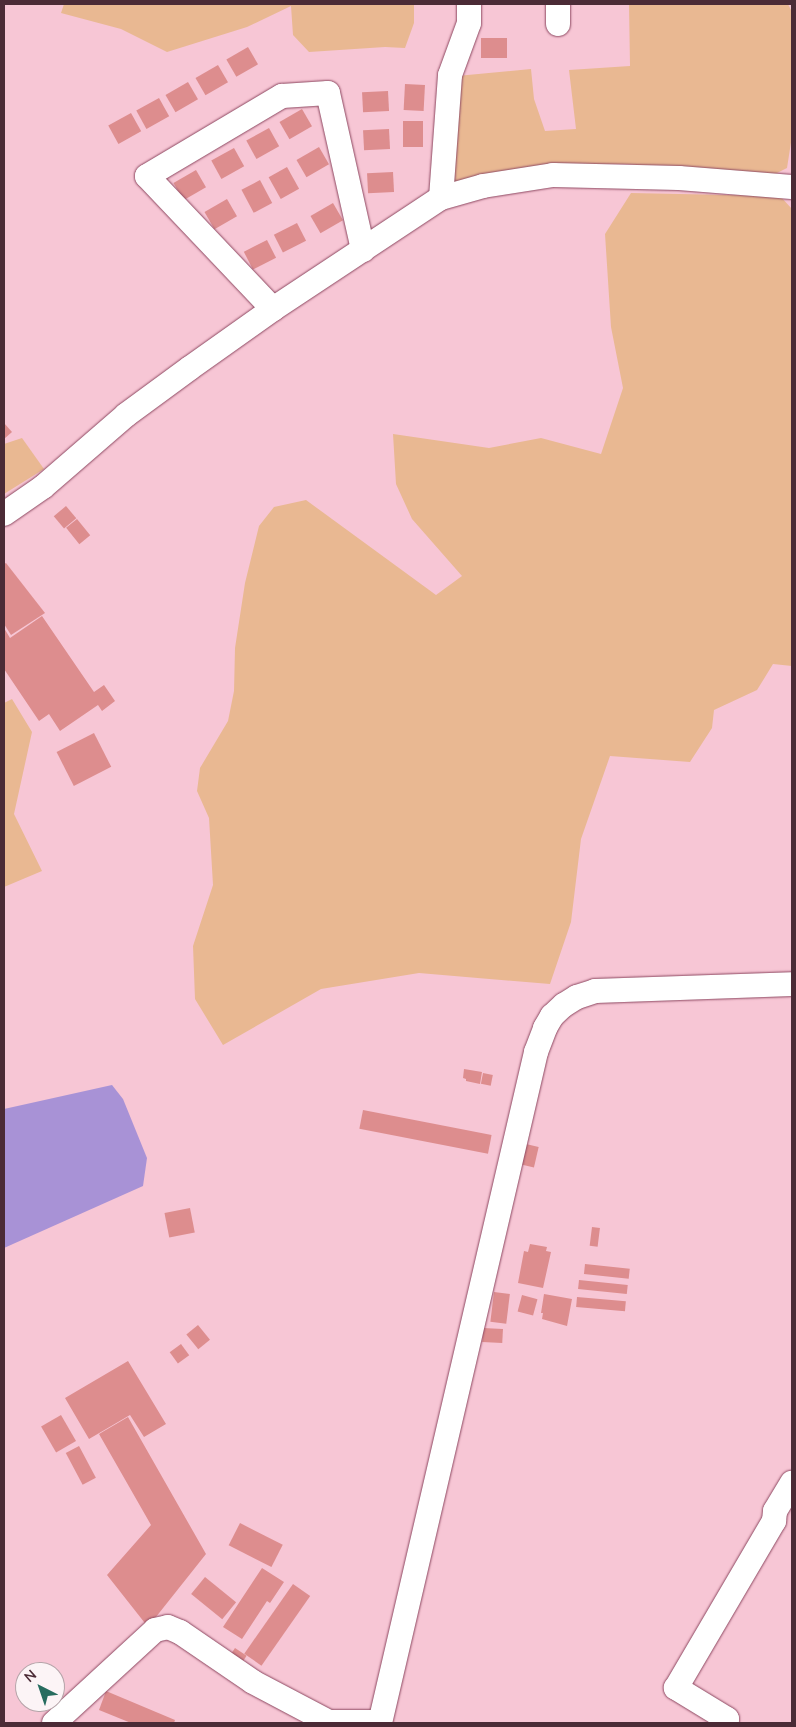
<!DOCTYPE html>
<style>
body{margin:0}
#map{position:relative;width:796px;height:1727px;overflow:hidden;background:#f7c6d5;font-family:"Nunito Sans",sans-serif}
div>[style]{position:absolute}
[style*='--x']{left:calc(var(--x)*1px);top:calc(var(--y)*1px);width:calc(var(--w)*1px);rotate:calc(var(--a)*1deg)}
.green>*{inset:0;background:#e9b892}
.water>*{inset:0;background:#a892d6}
.building>*{inset:0;background:#dd8d8e;transform-origin:0 0}
.roads{filter:drop-shadow(0 0 1px #8d4861) drop-shadow(0 0 1px #8d4861)}
.minor>*{height:24px;margin:-12px;padding:0 12px;transform-origin:12px;border-radius:12px;background:#fff}
span{translate:-50% -50%;white-space:nowrap;text-align:center;line-height:1.15;-webkit-text-stroke:4px #fcf4f6;paint-order:stroke}
.frame{position:absolute;inset:0;border:5px solid #4b2b36;pointer-events:none}
.north{position:absolute;left:15px;top:1662px;width:50px;height:50px;box-sizing:border-box;background:#fcf4f6;border:1px solid #b5a4a9;border-radius:50%;rotate:319deg;font-size:14px;font-weight:700;line-height:20px;text-align:center;color:#4b2b36}
.north::after{content:'';display:block;margin:auto;width:18px;height:22px;background:#276c5f;clip-path:polygon(50% 0,100% 100%,50% 72%,0 100%)}
</style>
<div id="map">
<div class="green">
<i style="clip-path:polygon(64px 4px,414px 4px,414px 23px,405px 48px,385px 47px,309px 52px,293px 35px,291px 6px,247px 27px,167px 52px,121px 29px,61px 13px)"></i>
<i style="clip-path:polygon(629px 4px,788px 4px,792px 12px,792px 136px,787px 168px,771px 176px,624px 164px,557px 164px,521px 168px,454px 185px,457px 76px,531px 69px,534px 99px,545px 131px,576px 129px,569px 70px,630px 66px)"></i>
<i style="clip-path:polygon(631px 193px,780px 196px,792px 209px,792px 666px,773px 664px,757px 690px,714px 710px,712px 728px,690px 762px,610px 756px,581px 839px,571px 922px,550px 984px,419px 973px,321px 989px,223px 1045px,195px 999px,193px 946px,213px 885px,209px 818px,197px 791px,200px 768px,228px 721px,234px 691px,235px 648px,245px 583px,259px 526px,274px 507px,306px 500px,436px 595px,462px 576px,412px 519px,396px 484px,393px 434px,489px 448px,541px 438px,601px 454px,623px 388px,611px 327px,605px 234px)"></i>
<i style="clip-path:polygon(22px 438px,44px 469px,4px 494px,4px 444px)"></i>
<i style="clip-path:polygon(12px 699px,32px 732px,14px 814px,42px 871px,4px 887px,4px 703px)"></i>
</div>
<div class="water">
<i style="clip-path:polygon(112px 1085px,123px 1099px,147px 1158px,143px 1186px,4px 1248px,4px 1109px)"></i>
</div>
<div class="building">
<i style="left:481px;top:38px;width:26px;height:20px"></i>
<i style="left:248px;top:47px;width:20px;height:25px;rotate:60deg"></i>
<i style="left:218px;top:65px;width:20px;height:26px;rotate:60deg"></i>
<i style="left:188px;top:82px;width:20px;height:26px;rotate:60deg"></i>
<i style="left:405px;top:84px;width:20px;height:26px;rotate:3deg"></i>
<i style="left:388px;top:91px;width:20px;height:26px;rotate:87deg"></i>
<i style="left:159px;top:98px;width:21px;height:26px;rotate:61deg"></i>
<i style="left:302px;top:109px;width:20px;height:26px;rotate:60deg"></i>
<i style="left:131px;top:113px;width:21px;height:26px;rotate:61deg"></i>
<i style="left:403px;top:121px;width:20px;height:26px"></i>
<i style="left:269px;top:128px;width:21px;height:26px;rotate:61deg"></i>
<i style="left:389px;top:129px;width:20px;height:26px;rotate:87deg"></i>
<i style="left:319px;top:147px;width:20px;height:26px;rotate:60deg"></i>
<i style="left:234px;top:148px;width:21px;height:26px;rotate:61deg"></i>
<i style="left:287px;top:167px;width:25px;height:21px;rotate:61deg"></i>
<i style="left:196px;top:170px;width:20px;height:26px;rotate:60deg"></i>
<i style="left:393px;top:172px;width:20px;height:26px;rotate:87deg"></i>
<i style="left:260px;top:180px;width:26px;height:21px;rotate:62deg"></i>
<i style="left:227px;top:199px;width:20px;height:26px;rotate:60deg"></i>
<i style="left:333px;top:203px;width:20px;height:26px;rotate:60deg"></i>
<i style="left:297px;top:223px;width:20px;height:26px;rotate:63deg"></i>
<i style="left:267px;top:240px;width:20px;height:26px;rotate:63deg"></i>
<i style="clip-path:polygon(4px 423px,12px 432px,4px 439px)"></i>
<i style="left:66px;top:506px;width:16px;height:16px;rotate:50deg"></i>
<i style="left:77px;top:519px;width:21px;height:14px;rotate:51deg"></i>
<i style="clip-path:polygon(6px 563px,45px 613px,11px 635px,4px 624px,4px 564px)"></i>
<i style="clip-path:polygon(42px 616px,94px 692px,104px 685px,115px 701px,102px 711px,98px 705px,60px 731px,49px 714px,39px 721px,4px 669px,4px 628px,10px 638px)"></i>
<i style="left:94px;top:733px;width:38px;height:42px;rotate:63deg"></i>
<i style="clip-path:polygon(464px 1069px,482px 1072px,480px 1084px,466px 1081px,466px 1079px,463px 1078px)"></i>
<i style="left:483px;top:1073px;width:10px;height:11px;rotate:11deg"></i>
<i style="left:363px;top:1110px;width:131px;height:19px;rotate:11deg"></i>
<i style="left:526px;top:1144px;width:13px;height:21px;rotate:13deg"></i>
<i style="left:190px;top:1208px;width:25px;height:26px;rotate:79deg"></i>
<i style="left:592px;top:1227px;width:8px;height:19px;rotate:7deg"></i>
<i style="clip-path:polygon(530px 1244px,547px 1247px,546px 1251px,551px 1252px,543px 1288px,518px 1283px,524px 1251px,528px 1252px)"></i>
<i style="left:585px;top:1264px;width:45px;height:10px;rotate:6deg"></i>
<i style="left:579px;top:1280px;width:49px;height:9px;rotate:6deg"></i>
<i style="left:494px;top:1292px;width:16px;height:30px;rotate:7deg"></i>
<i style="clip-path:polygon(544px 1294px,572px 1299px,567px 1326px,542px 1319px,543px 1313px,541px 1313px)"></i>
<i style="left:522px;top:1295px;width:16px;height:17px;rotate:15deg"></i>
<i style="left:577px;top:1297px;width:49px;height:10px;rotate:5deg"></i>
<i style="left:198px;top:1325px;width:19px;height:15px;rotate:51deg"></i>
<i style="left:483px;top:1328px;width:20px;height:14px;rotate:3deg"></i>
<i style="left:181px;top:1344px;width:14px;height:14px;rotate:54deg"></i>
<i style="clip-path:polygon(128px 1361px,166px 1424px,144px 1437px,130px 1415px,89px 1439px,65px 1398px)"></i>
<i style="left:61px;top:1415px;width:30px;height:23px;rotate:60deg"></i>
<i style="clip-path:polygon(128px 1417px,206px 1554px,148px 1627px,107px 1575px,151px 1525px,99px 1434px)"></i>
<i style="left:79px;top:1446px;width:36px;height:15px;rotate:62deg"></i>
<i style="left:240px;top:1523px;width:48px;height:25px;rotate:27deg"></i>
<i style="clip-path:polygon(262px 1568px,284px 1582px,270px 1603px,267px 1601px,242px 1639px,223px 1627px)"></i>
<i style="left:205px;top:1577px;width:40px;height:22px;rotate:39deg"></i>
<i style="left:293px;top:1584px;width:21px;height:85px;rotate:35deg"></i>
<i style="left:235px;top:1648px;width:14px;height:12px;rotate:34deg"></i>
<i style="clip-path:polygon(106px 1691px,175px 1720px,174px 1723px,131px 1723px,99px 1710px)"></i>
</div>
<div class="roads">
<div class="minor">
<i style="--x:558;--y:24;--w:20;--a:-90"></i>
<i style="--x:441;--y:198;--w:123;--a:-85.8"></i>
<i style="--x:450;--y:75;--w:55;--a:-69.9"></i>
<i style="--x:469;--y:23;--w:19;--a:-90"></i>
<i style="--x:273;--y:309;--w:183;--a:-133.5"></i>
<i style="--x:147;--y:176;--w:157;--a:-30.7"></i>
<i style="--x:282;--y:96;--w:46;--a:-3.7"></i>
<i style="--x:328;--y:93;--w:161;--a:77.4"></i>
<i style="--x:4;--y:514;--w:47;--a:-34.7"></i>
<i style="--x:43;--y:487;--w:110;--a:-40.9"></i>
<i style="--x:126;--y:415;--w:79;--a:-36.3"></i>
<i style="--x:190;--y:368;--w:102;--a:-35.4"></i>
<i style="--x:273;--y:309;--w:201;--a:-33.5"></i>
<i style="--x:441;--y:198;--w:44;--a:-15.9"></i>
<i style="--x:483;--y:186;--w:71;--a:-8.9"></i>
<i style="--x:553;--y:175;--w:126;--a:1.4"></i>
<i style="--x:679;--y:178;--w:113;--a:4.6"></i>
<i style="--x:54;--y:1723;--w:137;--a:-42.6"></i>
<i style="--x:155;--y:1630;--w:13;--a:-13"></i>
<i style="--x:168;--y:1627;--w:13;--a:23"></i>
<i style="--x:180;--y:1632;--w:88;--a:34.4"></i>
<i style="--x:253;--y:1682;--w:86;--a:27.8"></i>
<i style="--x:329;--y:1722;--w:51;--a:0"></i>
<i style="--x:380;--y:1723;--w:689;--a:-76.91"></i>
<i style="--x:536;--y:1052;--w:26;--a:-69"></i>
<i style="--x:545;--y:1028;--w:14;--a:-60"></i>
<i style="--x:552;--y:1016;--w:16;--a:-43"></i>
<i style="--x:564;--y:1005;--w:15;--a:-32"></i>
<i style="--x:577;--y:997;--w:19;--a:-18"></i>
<i style="--x:595;--y:991;--w:197;--a:-2"></i>
<i style="--x:724;--y:1723;--w:5;--a:-53"></i>
<i style="--x:727;--y:1719;--w:60;--a:-148.7"></i>
<i style="--x:676;--y:1688;--w:194;--a:-59.6"></i>
<i style="--x:774;--y:1521;--w:10;--a:-84"></i>
<i style="--x:775;--y:1511;--w:33;--a:-59"></i>
</div>
</div>
<div class="frame"></div>
<div class="north">N</div>
</div>
